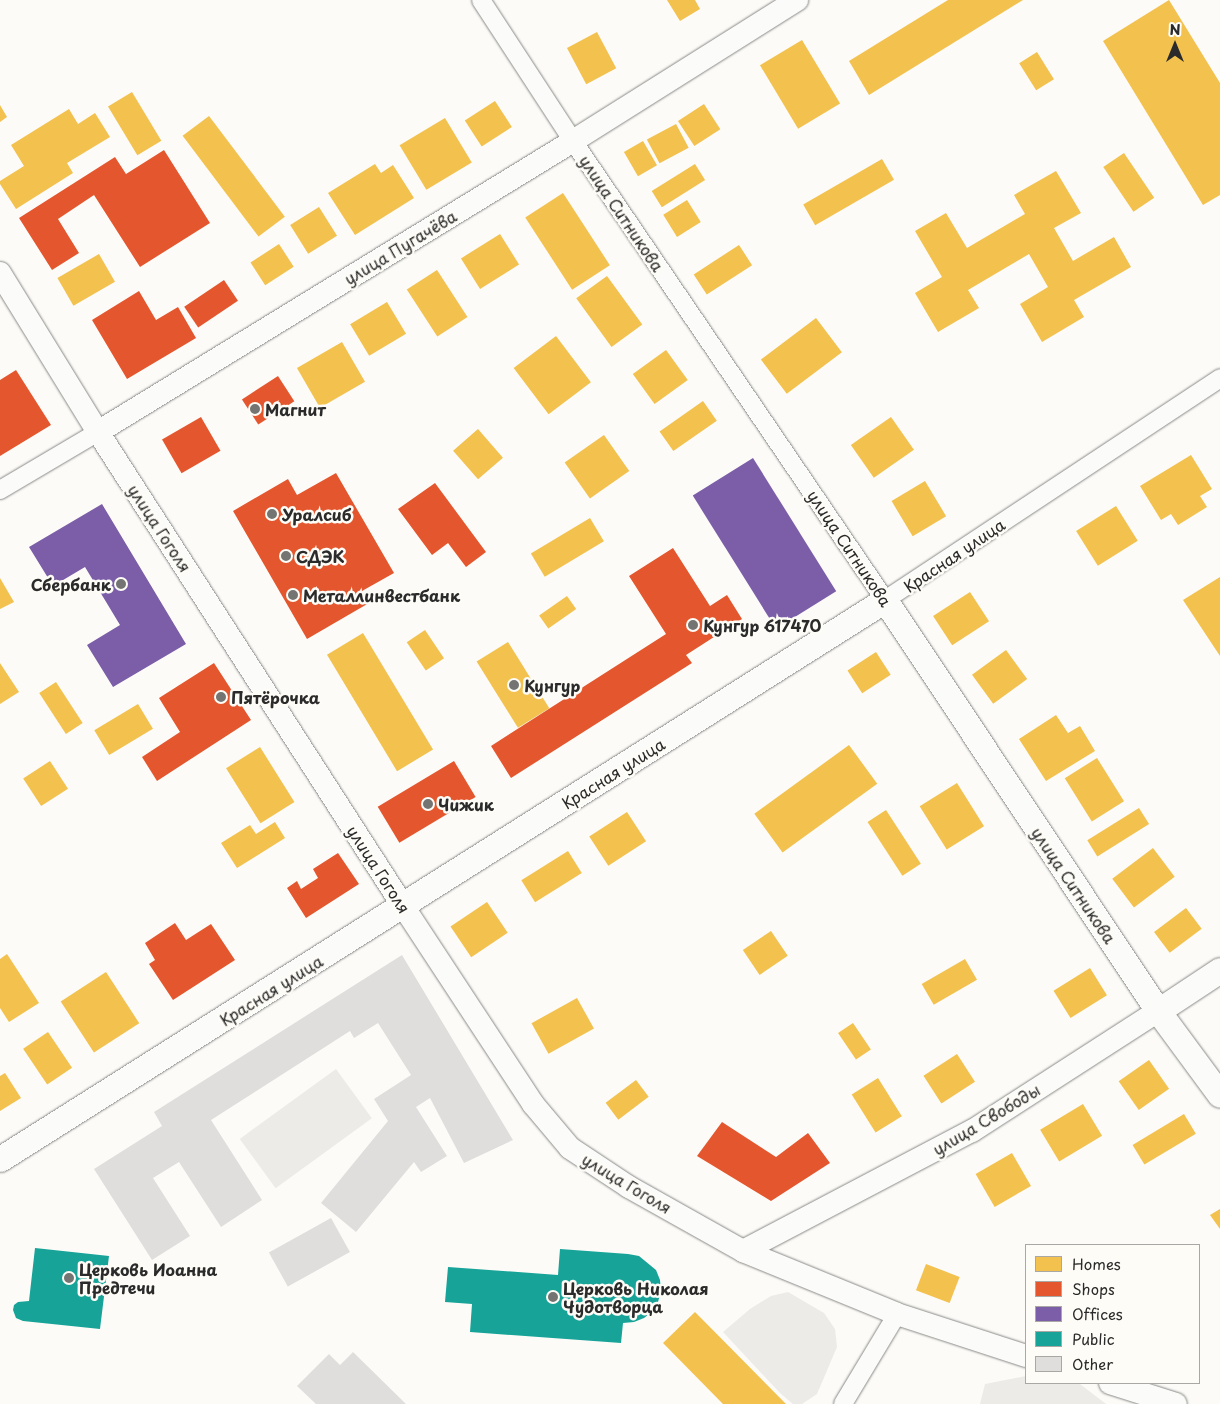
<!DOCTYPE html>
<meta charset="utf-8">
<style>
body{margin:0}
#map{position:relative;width:1220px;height:1404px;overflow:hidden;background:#fcfbf8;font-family:"Playpen Sans",sans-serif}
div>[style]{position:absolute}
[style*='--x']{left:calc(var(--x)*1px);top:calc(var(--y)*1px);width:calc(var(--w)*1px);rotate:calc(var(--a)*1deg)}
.green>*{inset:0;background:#ecebe8;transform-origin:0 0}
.homes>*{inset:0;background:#f2c14e;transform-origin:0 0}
.shops>*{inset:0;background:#e4572e;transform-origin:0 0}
.offices>*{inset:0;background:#7b5ea7;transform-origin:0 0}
.public>*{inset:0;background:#17a398}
.building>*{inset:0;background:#dfdedc;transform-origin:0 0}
.roads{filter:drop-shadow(0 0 1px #898987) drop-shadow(0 0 1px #898987)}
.minor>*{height:18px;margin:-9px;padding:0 9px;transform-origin:9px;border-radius:9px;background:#fbfbf9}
.tertiary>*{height:22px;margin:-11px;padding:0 11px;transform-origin:11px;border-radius:11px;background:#fbfbf9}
.secondary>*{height:25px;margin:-12.5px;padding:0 12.5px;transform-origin:12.5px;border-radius:12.5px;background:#fbfbf9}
.dots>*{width:14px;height:14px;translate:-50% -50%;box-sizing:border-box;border:2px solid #fdfcf7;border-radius:50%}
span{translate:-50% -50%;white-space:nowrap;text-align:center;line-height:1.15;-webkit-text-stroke:5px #fdfcf7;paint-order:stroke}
.street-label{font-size:16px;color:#2b2b2b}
.poi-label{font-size:16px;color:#2b2b2b;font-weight:700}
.left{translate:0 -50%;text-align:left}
.right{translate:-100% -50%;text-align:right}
.legend{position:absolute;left:1025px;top:1244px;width:175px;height:140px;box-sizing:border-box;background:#fdfcf7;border:1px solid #a9a8a5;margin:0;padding:6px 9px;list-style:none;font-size:15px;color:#2b2b2b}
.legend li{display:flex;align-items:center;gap:10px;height:25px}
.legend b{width:25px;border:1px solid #a9a8a5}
.north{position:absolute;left:1150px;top:20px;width:50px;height:50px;-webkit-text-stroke:4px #fdfcf7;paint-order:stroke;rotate:0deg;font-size:14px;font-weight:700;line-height:20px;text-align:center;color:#2b2b2b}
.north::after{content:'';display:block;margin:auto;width:18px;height:22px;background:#2b2b2b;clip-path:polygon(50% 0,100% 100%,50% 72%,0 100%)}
</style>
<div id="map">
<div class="green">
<i style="left:336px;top:1069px;width:61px;height:119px;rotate:54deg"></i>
<i style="clip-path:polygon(788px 1292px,824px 1313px,835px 1329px,837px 1347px,817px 1394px,802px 1404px,793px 1404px,780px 1393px,723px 1332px,750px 1309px,771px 1296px)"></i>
<i style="clip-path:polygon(1026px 1376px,1026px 1383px,1080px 1384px,1106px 1404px,980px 1404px,985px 1384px)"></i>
</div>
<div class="homes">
<i style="clip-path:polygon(667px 0,695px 0,700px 9px,680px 21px)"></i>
<i style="clip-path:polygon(948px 0,1023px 0,869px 95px,849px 61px)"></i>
<i style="clip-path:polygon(1169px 0,1220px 83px,1220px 195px,1203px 205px,1103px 41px)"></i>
<i style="left:597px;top:32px;width:41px;height:34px;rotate:62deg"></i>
<i style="left:802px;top:40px;width:74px;height:49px;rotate:59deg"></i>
<i style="left:1037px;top:52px;width:32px;height:21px;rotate:58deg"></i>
<i style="left:132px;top:92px;width:57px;height:28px;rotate:59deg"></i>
<i style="left:495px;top:101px;width:31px;height:36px;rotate:57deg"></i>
<i style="left:704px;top:104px;width:30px;height:31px;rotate:57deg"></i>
<i style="clip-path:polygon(0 105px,7px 117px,0 122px)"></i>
<i style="clip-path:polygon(69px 109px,78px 124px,95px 113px,110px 137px,67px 163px,73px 173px,16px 209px,0 184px,0 181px,24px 166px,11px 145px)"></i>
<i style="left:209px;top:116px;width:126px;height:33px;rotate:53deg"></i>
<i style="left:445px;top:118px;width:52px;height:53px;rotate:59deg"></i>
<i style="left:676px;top:124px;width:27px;height:33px;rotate:62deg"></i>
<i style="left:643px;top:141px;width:28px;height:22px;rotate:60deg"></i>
<i style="left:1124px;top:153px;width:54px;height:25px;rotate:56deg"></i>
<i style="left:882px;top:159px;width:24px;height:91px;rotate:60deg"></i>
<i style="clip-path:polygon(375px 164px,381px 173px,393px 165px,414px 198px,355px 235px,328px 193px)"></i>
<i style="left:695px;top:164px;width:19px;height:51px;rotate:58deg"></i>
<i style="clip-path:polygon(1056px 171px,1081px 213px,1054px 228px,1073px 261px,1114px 237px,1131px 267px,1074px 300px,1084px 317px,1042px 342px,1020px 304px,1048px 287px,1029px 254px,968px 290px,979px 308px,938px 332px,915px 293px,942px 277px,915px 231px,946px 213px,967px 248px,1025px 214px,1014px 195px)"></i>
<i style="left:563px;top:193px;width:86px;height:45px;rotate:57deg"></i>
<i style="left:687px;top:200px;width:26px;height:28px;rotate:58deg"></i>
<i style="left:319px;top:207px;width:34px;height:34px;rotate:58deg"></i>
<i style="left:500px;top:234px;width:36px;height:46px;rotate:58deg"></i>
<i style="left:279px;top:244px;width:27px;height:34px;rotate:57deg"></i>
<i style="left:739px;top:245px;width:24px;height:54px;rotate:57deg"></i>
<i style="left:99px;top:254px;width:32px;height:48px;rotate:60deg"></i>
<i style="left:437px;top:270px;width:56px;height:36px;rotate:57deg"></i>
<i style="left:607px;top:276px;width:60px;height:38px;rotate:54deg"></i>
<i style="left:387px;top:302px;width:37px;height:43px;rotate:59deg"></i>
<i style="left:816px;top:318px;width:43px;height:69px;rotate:53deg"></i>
<i style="left:556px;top:336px;width:58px;height:53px;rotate:53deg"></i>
<i style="left:342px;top:342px;width:46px;height:52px;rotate:60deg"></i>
<i style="left:666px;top:350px;width:37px;height:41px;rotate:54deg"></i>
<i style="left:703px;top:401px;width:24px;height:53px;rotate:55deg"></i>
<i style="left:891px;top:417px;width:40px;height:49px;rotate:55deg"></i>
<i style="left:478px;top:429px;width:38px;height:33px;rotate:49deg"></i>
<i style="left:604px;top:435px;width:44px;height:48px;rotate:55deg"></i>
<i style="clip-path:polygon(1191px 455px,1212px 489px,1200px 496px,1207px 507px,1178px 525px,1171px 514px,1161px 520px,1140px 486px)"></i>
<i style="left:925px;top:481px;width:41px;height:39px;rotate:59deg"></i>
<i style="left:1116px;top:506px;width:41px;height:47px;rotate:58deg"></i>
<i style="left:590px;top:518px;width:27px;height:69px;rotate:59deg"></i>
<i style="clip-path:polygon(1220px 577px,1220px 656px,1183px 600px)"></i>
<i style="clip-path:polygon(0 578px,14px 602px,0 609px)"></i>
<i style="left:970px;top:592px;width:35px;height:44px;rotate:57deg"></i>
<i style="left:567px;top:596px;width:16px;height:34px;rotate:55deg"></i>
<i style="left:425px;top:630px;width:34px;height:22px;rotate:56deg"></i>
<i style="left:363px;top:633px;width:136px;height:42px;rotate:59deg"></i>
<i style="left:508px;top:642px;width:78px;height:37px;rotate:58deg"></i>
<i style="left:1006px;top:650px;width:36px;height:42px;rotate:54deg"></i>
<i style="left:876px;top:652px;width:27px;height:34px;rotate:57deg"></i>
<i style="clip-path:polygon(0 663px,19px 692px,0 704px)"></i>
<i style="left:56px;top:682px;width:49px;height:20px;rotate:57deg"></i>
<i style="left:138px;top:704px;width:29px;height:51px;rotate:59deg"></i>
<i style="clip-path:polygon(1056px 715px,1068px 733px,1080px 726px,1095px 751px,1046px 781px,1019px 739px)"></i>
<i style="left:849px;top:745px;width:48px;height:117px;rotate:54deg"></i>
<i style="left:260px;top:747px;width:65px;height:40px;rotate:58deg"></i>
<i style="left:1097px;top:758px;width:51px;height:38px;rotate:58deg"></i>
<i style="left:50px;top:761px;width:33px;height:32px;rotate:57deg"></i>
<i style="left:957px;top:783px;width:51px;height:44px;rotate:58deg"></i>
<i style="left:1139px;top:808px;width:19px;height:61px;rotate:58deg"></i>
<i style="left:886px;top:810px;width:64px;height:22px;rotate:57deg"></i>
<i style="left:627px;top:812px;width:35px;height:45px;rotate:57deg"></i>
<i style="clip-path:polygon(275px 822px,285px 838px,237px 868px,221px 843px,250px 825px,256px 834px)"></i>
<i style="left:1153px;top:848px;width:36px;height:51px;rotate:53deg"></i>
<i style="left:568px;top:851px;width:26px;height:55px;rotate:58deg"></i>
<i style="left:487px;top:902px;width:37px;height:44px;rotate:56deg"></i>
<i style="left:1186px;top:908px;width:26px;height:40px;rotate:53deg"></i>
<i style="left:771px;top:931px;width:30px;height:34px;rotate:56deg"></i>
<i style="clip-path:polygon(7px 954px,39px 1003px,9px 1022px,0 1008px,0 959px)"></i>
<i style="left:965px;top:959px;width:24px;height:50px;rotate:60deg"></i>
<i style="left:1090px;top:968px;width:32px;height:43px;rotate:58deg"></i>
<i style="left:106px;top:972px;width:61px;height:54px;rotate:57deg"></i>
<i style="left:577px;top:998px;width:35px;height:52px;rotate:61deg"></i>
<i style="left:853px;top:1023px;width:32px;height:18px;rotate:56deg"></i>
<i style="left:48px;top:1032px;width:43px;height:30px;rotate:56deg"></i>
<i style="left:957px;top:1054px;width:33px;height:40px;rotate:57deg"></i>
<i style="left:1149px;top:1060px;width:35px;height:37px;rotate:55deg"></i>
<i style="clip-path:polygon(5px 1073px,21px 1098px,0 1111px,0 1076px)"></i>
<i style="left:878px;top:1078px;width:45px;height:31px;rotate:58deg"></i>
<i style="left:636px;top:1080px;width:21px;height:38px;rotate:53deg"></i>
<i style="left:1083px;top:1104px;width:37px;height:50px;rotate:59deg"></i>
<i style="left:1184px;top:1114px;width:23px;height:60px;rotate:59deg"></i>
<i style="left:1012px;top:1153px;width:38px;height:42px;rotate:60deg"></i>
<i style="clip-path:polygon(1220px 1209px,1220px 1229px,1210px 1215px)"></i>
<i style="left:926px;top:1264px;width:36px;height:28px;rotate:21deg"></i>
<i style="clip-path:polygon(695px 1312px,786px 1404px,723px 1404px,663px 1343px)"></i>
</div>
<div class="shops">
<i style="clip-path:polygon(164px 150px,210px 223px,140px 267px,94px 195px,58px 219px,79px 253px,52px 270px,19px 218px,115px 157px,126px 174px)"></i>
<i style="left:224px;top:280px;width:25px;height:48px;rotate:56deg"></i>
<i style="clip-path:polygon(139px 291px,156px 320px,178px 307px,196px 338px,127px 379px,92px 320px)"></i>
<i style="clip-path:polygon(16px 370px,51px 425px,0 456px,0 380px)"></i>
<i style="left:278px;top:376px;width:30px;height:43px;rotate:57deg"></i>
<i style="left:201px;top:417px;width:39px;height:45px;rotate:60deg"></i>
<i style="clip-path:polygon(336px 473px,394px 573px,362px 591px,369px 603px,307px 639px,233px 511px,288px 479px,297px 495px)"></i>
<i style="clip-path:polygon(435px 483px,486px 552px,466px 567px,448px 543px,432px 555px,398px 509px)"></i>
<i style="clip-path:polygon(673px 548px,710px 606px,727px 595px,742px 619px,686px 655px,692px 663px,511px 778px,491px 746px,666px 634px,629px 576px)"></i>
<i style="clip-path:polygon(214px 663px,251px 720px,157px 781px,142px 757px,180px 732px,159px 698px)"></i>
<i style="left:454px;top:761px;width:42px;height:89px;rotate:59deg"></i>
<i style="clip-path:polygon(338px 853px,359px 884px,306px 918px,287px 888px,297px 881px,301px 889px,318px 878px,313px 869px)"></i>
<i style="clip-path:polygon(175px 923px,186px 940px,211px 924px,235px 960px,173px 1000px,149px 964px,155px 960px,145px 943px)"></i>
<i style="clip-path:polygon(722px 1122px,776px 1157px,808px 1133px,830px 1163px,771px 1201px,697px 1156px)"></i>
</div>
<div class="offices">
<i style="left:753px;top:458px;width:157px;height:71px;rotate:58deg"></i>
<i style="clip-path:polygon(102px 504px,186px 644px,113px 687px,87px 645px,120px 625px,85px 567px,53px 586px,29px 547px)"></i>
</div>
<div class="public">
<i style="clip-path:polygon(35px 1248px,109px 1256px,100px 1329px,23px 1321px,16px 1318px,13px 1310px,14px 1305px,18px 1302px,29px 1301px)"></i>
<i style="clip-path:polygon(560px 1249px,628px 1254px,639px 1256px,656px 1270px,660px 1280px,661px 1291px,658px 1302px,653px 1311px,644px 1318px,634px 1322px,623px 1323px,621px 1343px,470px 1332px,472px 1304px,445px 1302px,448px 1267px,558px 1275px)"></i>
</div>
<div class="building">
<i style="clip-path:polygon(402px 955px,513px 1140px,464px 1163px,430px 1098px,416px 1107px,447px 1156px,421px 1172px,414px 1162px,356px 1232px,321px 1203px,388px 1121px,374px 1099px,411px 1075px,378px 1023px,354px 1038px,350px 1031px,211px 1120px,262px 1200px,221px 1227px,179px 1162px,153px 1178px,190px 1236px,152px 1260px,94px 1169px,162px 1126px,154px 1112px)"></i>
<i style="left:331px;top:1218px;width:39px;height:71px;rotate:61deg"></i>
<i style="clip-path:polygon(353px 1352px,406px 1404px,316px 1404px,297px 1386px,329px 1354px,340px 1365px)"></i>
</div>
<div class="roads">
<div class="minor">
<i style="--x:481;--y:0;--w:168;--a:56.9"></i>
<i style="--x:573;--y:141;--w:555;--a:55.79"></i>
<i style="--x:885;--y:600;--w:402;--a:-33.5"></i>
<i style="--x:0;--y:490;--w:114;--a:-30.6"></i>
<i style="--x:843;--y:1404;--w:105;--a:-59"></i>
</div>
<div class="tertiary">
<i style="--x:0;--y:273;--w:187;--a:58.4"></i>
<i style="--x:98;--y:432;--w:564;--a:57.24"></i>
<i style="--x:403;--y:906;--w:237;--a:56.7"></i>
<i style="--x:533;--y:1104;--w:57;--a:49.9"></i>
<i style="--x:570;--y:1148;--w:71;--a:33.5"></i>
<i style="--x:629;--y:1187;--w:131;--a:29.3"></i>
<i style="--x:743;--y:1251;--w:166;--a:22.2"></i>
<i style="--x:897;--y:1314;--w:136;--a:18"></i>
<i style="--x:98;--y:432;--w:557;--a:-31.49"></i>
<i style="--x:573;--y:141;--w:265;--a:-32.2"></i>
<i style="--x:743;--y:1251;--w:259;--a:-27.7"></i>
<i style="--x:972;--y:1131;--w:221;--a:-32.8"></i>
<i style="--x:1110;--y:1383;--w:69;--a:17.7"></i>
</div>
<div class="secondary">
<i style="--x:1158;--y:1011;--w:74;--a:-33.5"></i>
<i style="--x:0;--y:1159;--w:1047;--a:-32.28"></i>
<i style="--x:885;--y:600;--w:493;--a:56.4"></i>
<i style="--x:1158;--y:1011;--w:104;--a:53.6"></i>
</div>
</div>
<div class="dots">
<i style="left:255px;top:409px;background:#747473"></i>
<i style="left:272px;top:514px;background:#747473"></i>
<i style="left:286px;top:556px;background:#747473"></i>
<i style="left:121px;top:584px;background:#747473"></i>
<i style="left:293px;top:595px;background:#747473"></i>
<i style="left:693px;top:625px;background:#747473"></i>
<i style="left:514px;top:685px;background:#747473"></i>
<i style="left:221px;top:697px;background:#747473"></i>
<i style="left:428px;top:804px;background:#747473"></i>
<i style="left:69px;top:1278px;background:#747473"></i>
<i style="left:553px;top:1297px;background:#747473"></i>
</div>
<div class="street-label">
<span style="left:622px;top:213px;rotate:56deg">улица Ситникова</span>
<span style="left:400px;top:247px;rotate:-31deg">улица Пугачёва</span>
<span style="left:160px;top:528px;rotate:57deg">улица Гоголя</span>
<span style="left:850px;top:548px;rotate:56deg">улица Ситникова</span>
<span style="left:954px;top:555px;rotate:-34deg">Красная улица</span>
<span style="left:613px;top:773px;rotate:-32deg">Красная улица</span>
<span style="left:379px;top:869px;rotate:57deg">улица Гоголя</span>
<span style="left:1074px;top:885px;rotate:56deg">улица Ситникова</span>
<span style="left:271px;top:990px;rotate:-32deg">Красная улица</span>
<span style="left:986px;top:1119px;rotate:-31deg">улица Свободы</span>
<span style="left:627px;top:1183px;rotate:31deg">улица Гоголя</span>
</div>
<div class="poi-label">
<span class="left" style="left:265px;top:409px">Магнит</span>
<span class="left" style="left:282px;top:514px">Уралсиб</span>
<span class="left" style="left:296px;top:556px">СДЭК</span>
<span class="right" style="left:111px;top:584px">Сбербанк</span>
<span class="left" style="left:303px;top:595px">Металлинвестбанк</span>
<span class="left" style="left:703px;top:625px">Кунгур 617470</span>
<span class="left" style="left:524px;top:685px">Кунгур</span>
<span class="left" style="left:231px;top:697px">Пятёрочка</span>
<span class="left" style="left:438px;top:804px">Чижик</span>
<span class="left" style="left:79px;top:1278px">Церковь Иоанна<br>Предтечи</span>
<span class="left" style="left:563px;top:1297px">Церковь Николая<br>Чудотворца</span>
</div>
<ul class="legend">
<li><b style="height:14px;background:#f2c14e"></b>Homes</li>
<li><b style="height:14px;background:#e4572e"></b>Shops</li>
<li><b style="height:14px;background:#7b5ea7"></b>Offices</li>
<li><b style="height:14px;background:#17a398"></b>Public</li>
<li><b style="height:14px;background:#dfdedc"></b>Other</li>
</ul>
<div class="north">N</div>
</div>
